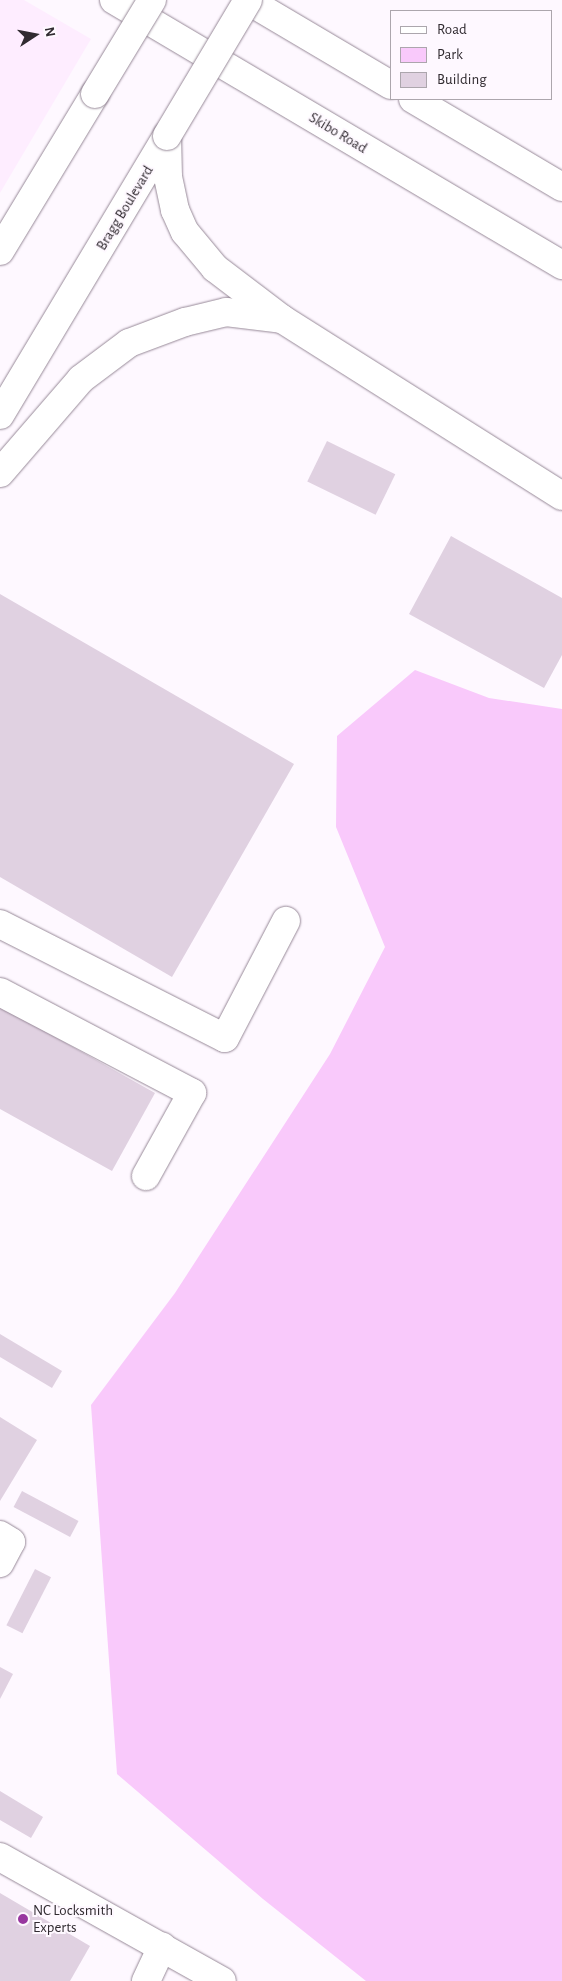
<!DOCTYPE html>
<style>
body{margin:0}
#map{position:relative;width:562px;height:1981px;overflow:hidden;background:#fef8ff;font-family:"Alegreya Sans",sans-serif}
div>[style]{position:absolute}
[style*='--x']{left:calc(var(--x)*1px);top:calc(var(--y)*1px);width:calc(var(--w)*1px);rotate:calc(var(--a)*1deg)}
.built>*{inset:0;background:#feedff}
.green>*{inset:0;background:#f9c9fb}
.building>*{inset:0;background:#e0d1e1;transform-origin:0 0}
.roads{filter:drop-shadow(0 0 1px #978998) drop-shadow(0 0 1px #978998)}
.minor>*{height:28px;margin:-14px;padding:0 14px;transform-origin:14px;border-radius:14px;background:#fff}
.major>*{height:28px;margin:-14px;padding:0 14px;transform-origin:14px;border-radius:14px;background:#fff}
.bridges{filter:drop-shadow(0 0 1px #978998) drop-shadow(0 0 1px #978998)}
.major-bridge>*{height:28px;margin:-14px;padding:0 14px;transform-origin:14px;border-radius:14px;background:#fff}
.dots>*{width:14px;height:14px;translate:-50% -50%;box-sizing:border-box;border:2px solid #fef8ff;border-radius:50%}
span{translate:-50% -50%;white-space:nowrap;text-align:center;line-height:1.15;-webkit-text-stroke:4px #fef8ff;paint-order:stroke}
.street-label{font-size:15px;color:#312b31}
.poi-label{font-size:15px;color:#312b31}
.left{translate:0 -50%;text-align:left}
.legend{position:absolute;left:390px;top:10px;width:162px;height:90px;box-sizing:border-box;background:#fef8ff;border:1px solid #aca6ad;margin:0;padding:6px 9px;list-style:none;font-size:15px;color:#312b31}
.legend li{display:flex;align-items:center;gap:10px;height:25px}
.legend b{width:25px;border:1px solid #aca6ad}
.north{position:absolute;left:10px;top:10px;width:50px;height:50px;-webkit-text-stroke:4px #fef8ff;paint-order:stroke;rotate:79deg;font-size:14px;font-weight:700;line-height:20px;text-align:center;color:#312b31}
.north::after{content:'';display:block;margin:auto;width:18px;height:22px;background:#312b31;clip-path:polygon(50% 0,100% 100%,50% 72%,0 100%)}
</style>
<div id="map">
<div class="built">
<i style="clip-path:polygon(0 0,24px 0,91px 39px,0 193px)"></i>
</div>
<div class="green">
<i style="clip-path:polygon(415px 670px,489px 698px,562px 709px,562px 1981px,366px 1981px,263px 1899px,117px 1774px,91px 1405px,175px 1293px,330px 1054px,385px 947px,336px 827px,337px 736px)"></i>
</div>
<div class="building">
<i style="left:327px;top:441px;width:76px;height:45px;rotate:26deg"></i>
<i style="clip-path:polygon(451px 536px,562px 598px,562px 655px,544px 688px,409px 614px)"></i>
<i style="clip-path:polygon(0 594px,294px 764px,172px 977px,0 877px)"></i>
<i style="clip-path:polygon(0 1006px,155px 1093px,112px 1171px,0 1109px)"></i>
<i style="clip-path:polygon(0 1334px,62px 1371px,52px 1388px,0 1357px)"></i>
<i style="clip-path:polygon(0 1417px,37px 1440px,0 1501px)"></i>
<i style="left:22px;top:1491px;width:64px;height:18px;rotate:28deg"></i>
<i style="left:35px;top:1569px;width:18px;height:63px;rotate:27deg"></i>
<i style="clip-path:polygon(0 1667px,13px 1674px,0 1699px)"></i>
<i style="clip-path:polygon(0 1791px,43px 1817px,31px 1838px,0 1820px)"></i>
<i style="clip-path:polygon(0 1893px,90px 1946px,70px 1981px,0 1981px)"></i>
</div>
<div class="roads">
<div class="minor">
<i style="--x:0;--y:924;--w:252;--a:26.9"></i>
<i style="--x:225;--y:1038;--w:132;--a:-62.5"></i>
<i style="--x:0;--y:992;--w:217;--a:27.7"></i>
<i style="--x:192;--y:1093;--w:95;--a:119"></i>
<i style="--x:0;--y:1535;--w:13;--a:32"></i>
<i style="--x:11;--y:1542;--w:24;--a:118"></i>
<i style="--x:0;--y:1857;--w:254;--a:29.2"></i>
<i style="--x:146;--y:1981;--w:38;--a:-65"></i>
</div>
<div class="major">
<i style="--x:114;--y:0;--w:521;--a:30.61"></i>
<i style="--x:247;--y:0;--w:167;--a:30.6"></i>
<i style="--x:413;--y:99;--w:173;--a:30.6"></i>
<i style="--x:167;--y:136;--w:41;--a:88.6"></i>
<i style="--x:168;--y:177;--w:34;--a:78"></i>
<i style="--x:175;--y:210;--w:24;--a:66"></i>
<i style="--x:185;--y:232;--w:47;--a:50.2"></i>
<i style="--x:215;--y:268;--w:84;--a:37.3"></i>
<i style="--x:282;--y:319;--w:331;--a:32.3"></i>
<i style="--x:0;--y:251;--w:184;--a:-58.8"></i>
<i style="--x:0;--y:415;--w:325;--a:-59.1"></i>
<i style="--x:0;--y:473;--w:124;--a:-49.2"></i>
<i style="--x:81;--y:379;--w:60;--a:-36.9"></i>
<i style="--x:129;--y:343;--w:60;--a:-20.6"></i>
<i style="--x:185;--y:322;--w:42;--a:-13.7"></i>
<i style="--x:226;--y:312;--w:56;--a:7.1"></i>
</div>
</div>
<div class="bridges">
<div class="major-bridge">
<i style="--x:95;--y:94;--w:110;--a:-58.8"></i>
<i style="--x:167;--y:136;--w:158;--a:-59.2"></i>
</div>
</div>
<div class="dots">
<i style="left:23px;top:1919px;background:#98379f"></i>
</div>
<div class="street-label">
<span style="left:338px;top:133px;rotate:31deg">Skibo Road</span>
<span style="left:125px;top:208px;rotate:-59deg">Bragg Boulevard</span>
</div>
<div class="poi-label">
<span class="left" style="left:33px;top:1919px">NC Locksmith<br>Experts</span>
</div>
<ul class="legend">
<li><b style="height:6px;background:#fff"></b>Road</li>
<li><b style="height:14px;background:#f9c9fb"></b>Park</li>
<li><b style="height:14px;background:#e0d1e1"></b>Building</li>
</ul>
<div class="north">N</div>
</div>
